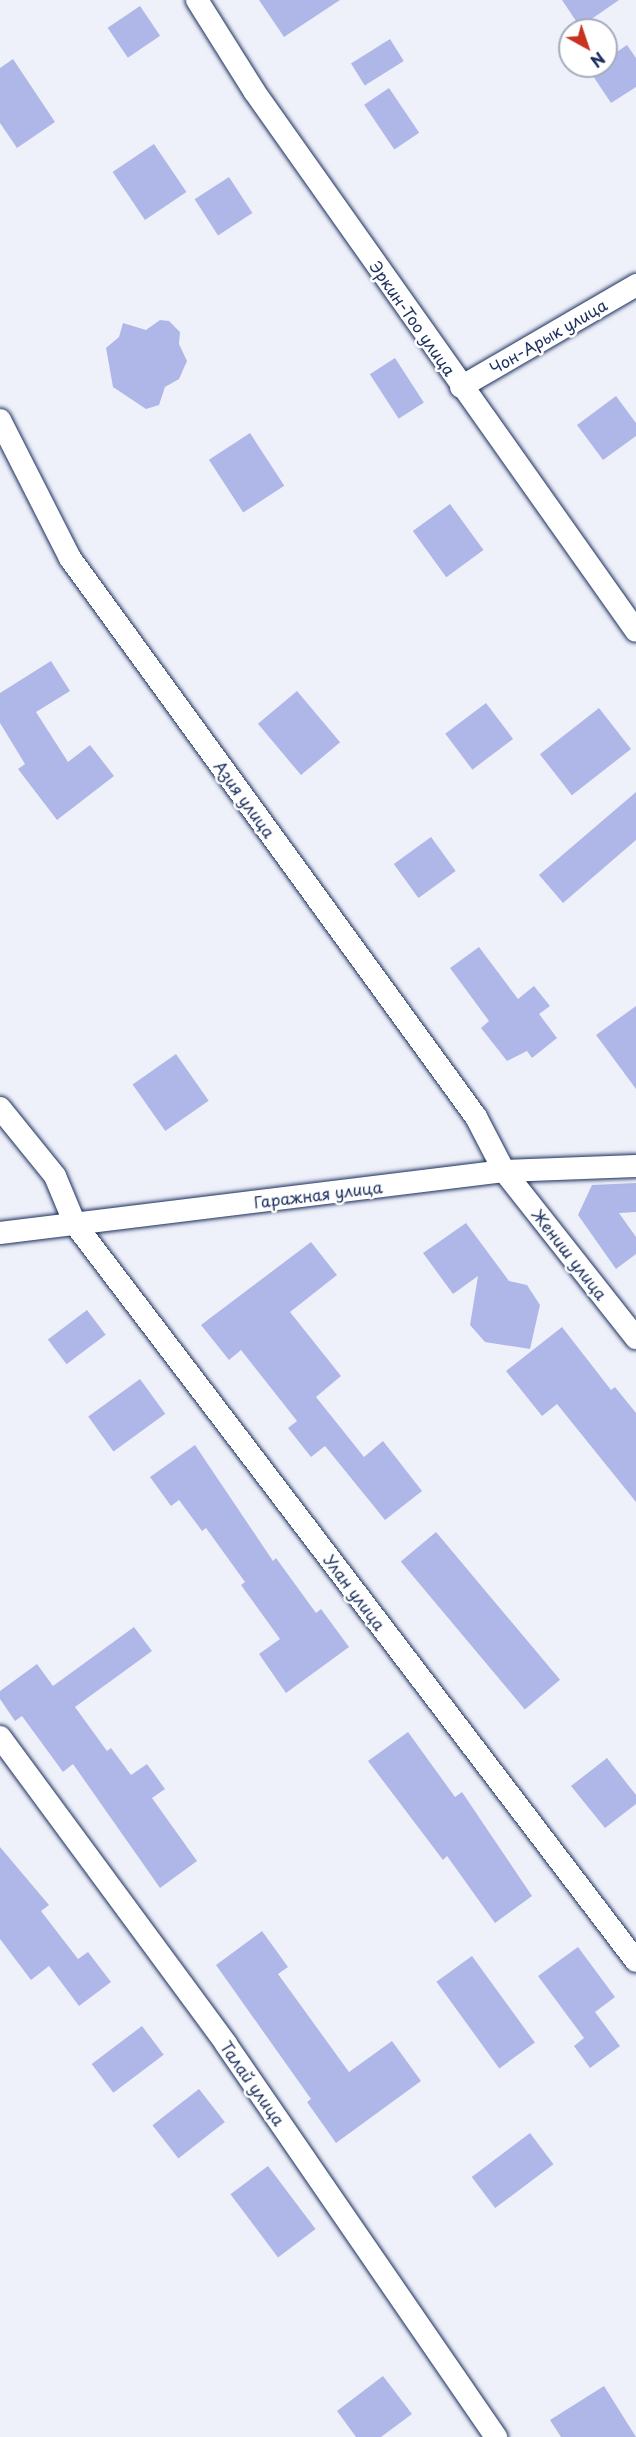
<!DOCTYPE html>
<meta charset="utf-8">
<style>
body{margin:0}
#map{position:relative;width:636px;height:2437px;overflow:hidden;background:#eff1fa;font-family:"Playpen Sans",sans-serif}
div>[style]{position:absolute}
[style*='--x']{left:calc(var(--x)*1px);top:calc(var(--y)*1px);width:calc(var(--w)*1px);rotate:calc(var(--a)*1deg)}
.building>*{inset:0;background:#afb7e8;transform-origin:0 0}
.roads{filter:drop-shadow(0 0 2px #1b2f5e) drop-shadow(0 0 2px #1b2f5e)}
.street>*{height:22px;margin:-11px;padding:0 11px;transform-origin:11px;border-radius:11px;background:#fff}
span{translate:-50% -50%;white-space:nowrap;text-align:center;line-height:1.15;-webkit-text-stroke:5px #fff;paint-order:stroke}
.street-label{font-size:16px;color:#1b2f5e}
.north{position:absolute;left:558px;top:18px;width:60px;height:60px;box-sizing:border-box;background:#fff;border:2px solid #a4acbf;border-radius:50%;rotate:140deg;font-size:16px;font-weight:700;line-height:24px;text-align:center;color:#1b2f5e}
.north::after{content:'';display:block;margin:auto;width:21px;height:27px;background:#c8321e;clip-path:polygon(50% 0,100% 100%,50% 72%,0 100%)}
</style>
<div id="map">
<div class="building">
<i style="clip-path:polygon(259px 0,340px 0,284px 37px)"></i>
<i style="clip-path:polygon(562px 0,619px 0,580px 27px)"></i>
<i style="left:140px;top:6px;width:36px;height:39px;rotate:56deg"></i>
<i style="left:390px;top:39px;width:26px;height:46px;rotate:58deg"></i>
<i style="clip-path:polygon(627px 45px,636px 58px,636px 87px,611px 103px,589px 70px,606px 66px,606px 59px)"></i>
<i style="clip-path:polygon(13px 59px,55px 122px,17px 148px,0 123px,0 68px)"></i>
<i style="left:389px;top:88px;width:54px;height:30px;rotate:56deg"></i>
<i style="left:154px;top:144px;width:58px;height:50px;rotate:56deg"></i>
<i style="left:229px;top:177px;width:43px;height:41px;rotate:57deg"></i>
<i style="clip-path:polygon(160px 320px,169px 321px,180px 332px,179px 344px,187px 361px,179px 379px,165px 387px,159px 405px,146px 409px,113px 387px,106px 348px,119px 337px,123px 323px,146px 330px)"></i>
<i style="left:395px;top:358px;width:53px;height:30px;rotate:57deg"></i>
<i style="clip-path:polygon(616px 396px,636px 423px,636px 436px,603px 460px,577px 425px)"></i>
<i style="left:250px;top:433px;width:63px;height:49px;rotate:57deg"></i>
<i style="left:450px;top:504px;width:57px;height:46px;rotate:54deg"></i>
<i style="clip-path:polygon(51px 661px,70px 691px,36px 712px,68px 762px,90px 745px,114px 776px,57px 820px,18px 769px,25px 764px,0 723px,0 693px)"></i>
<i style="left:297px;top:691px;width:67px;height:51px;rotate:50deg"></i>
<i style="left:486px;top:703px;width:45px;height:51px;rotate:53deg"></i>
<i style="left:599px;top:708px;width:52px;height:75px;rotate:52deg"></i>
<i style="clip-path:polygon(636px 792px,636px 840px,563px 903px,539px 875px)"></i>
<i style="left:431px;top:837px;width:42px;height:46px;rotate:54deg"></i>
<i style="clip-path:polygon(479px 947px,518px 999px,534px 986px,550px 1006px,539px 1014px,557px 1038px,532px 1058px,527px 1051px,507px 1061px,481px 1028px,489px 1021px,450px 968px)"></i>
<i style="clip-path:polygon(636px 1006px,636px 1089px,596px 1035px)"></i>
<i style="left:176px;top:1054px;width:57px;height:53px;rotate:55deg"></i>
<i style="clip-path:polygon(636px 1183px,636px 1212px,619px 1213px,636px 1237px,636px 1254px,616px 1269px,578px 1215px,592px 1185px)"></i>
<i style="clip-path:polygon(466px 1223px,509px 1281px,527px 1285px,540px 1305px,530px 1349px,485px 1342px,470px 1325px,478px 1276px,453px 1294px,423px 1253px)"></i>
<i style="clip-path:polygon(311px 1242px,337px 1275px,290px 1312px,341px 1376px,316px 1397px,364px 1457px,383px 1441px,422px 1491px,385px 1520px,325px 1446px,311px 1457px,288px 1428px,297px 1421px,241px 1350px,229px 1360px,201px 1325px)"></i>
<i style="left:87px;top:1310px;width:31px;height:49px;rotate:53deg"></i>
<i style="clip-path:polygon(562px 1327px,611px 1390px,615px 1387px,636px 1413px,636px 1502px,557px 1404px,542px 1416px,506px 1371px)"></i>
<i style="left:140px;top:1379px;width:43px;height:64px;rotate:54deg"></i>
<i style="clip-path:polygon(195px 1445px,273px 1561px,276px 1558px,316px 1613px,321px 1609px,349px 1647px,286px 1693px,259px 1654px,280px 1639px,241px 1585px,245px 1582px,206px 1528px,202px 1531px,179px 1500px,171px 1506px,150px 1477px)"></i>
<i style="left:436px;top:1532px;width:193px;height:46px;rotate:50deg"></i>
<i style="clip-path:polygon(134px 1627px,152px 1651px,75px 1707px,107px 1751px,111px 1748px,131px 1775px,147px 1764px,165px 1789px,152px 1798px,197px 1861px,160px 1888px,73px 1764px,63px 1772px,22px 1716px,15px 1721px,0 1699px,0 1691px,37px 1664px,53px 1686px)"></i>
<i style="clip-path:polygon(408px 1732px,455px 1797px,462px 1792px,532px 1896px,495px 1923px,447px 1856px,443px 1860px,368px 1761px)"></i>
<i style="clip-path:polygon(607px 1758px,636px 1795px,636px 1804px,605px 1828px,571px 1786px)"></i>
<i style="clip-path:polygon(0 1847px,49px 1905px,41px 1911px,78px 1959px,88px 1952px,111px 1982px,79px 2006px,49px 1966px,31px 1980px,0 1939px)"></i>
<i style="clip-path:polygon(262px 1931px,288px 1967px,278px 1974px,349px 2072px,392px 2041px,421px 2081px,336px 2143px,307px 2102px,311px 2099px,216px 1965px)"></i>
<i style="clip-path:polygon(578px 1947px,615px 1997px,595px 2012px,620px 2046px,590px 2068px,574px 2046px,584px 2038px,538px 1976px)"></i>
<i style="left:472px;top:1956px;width:107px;height:44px;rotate:54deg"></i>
<i style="left:142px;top:2026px;width:36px;height:63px;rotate:53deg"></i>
<i style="left:199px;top:2089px;width:42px;height:59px;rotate:52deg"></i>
<i style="left:530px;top:2133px;width:39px;height:73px;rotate:53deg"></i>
<i style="left:268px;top:2166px;width:79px;height:47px;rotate:53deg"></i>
<i style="clip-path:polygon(383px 2376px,412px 2414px,381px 2437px,356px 2437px,337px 2411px)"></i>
<i style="clip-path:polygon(604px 2386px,636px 2437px,561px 2437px,550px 2420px)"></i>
</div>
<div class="roads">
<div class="street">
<i style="--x:197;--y:0;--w:107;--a:57.9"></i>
<i style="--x:254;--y:91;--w:661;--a:54.72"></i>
<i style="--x:461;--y:387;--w:203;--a:-30.2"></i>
<i style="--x:0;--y:420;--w:155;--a:63.1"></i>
<i style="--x:70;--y:558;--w:691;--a:54.01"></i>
<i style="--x:476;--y:1117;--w:61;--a:62.6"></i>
<i style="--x:504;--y:1171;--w:213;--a:51.7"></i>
<i style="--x:0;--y:1108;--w:87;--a:51"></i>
<i style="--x:55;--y:1176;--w:52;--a:67.4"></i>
<i style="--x:75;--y:1224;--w:926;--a:52.72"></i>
<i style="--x:0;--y:1233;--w:508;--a:-7.01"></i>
<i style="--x:504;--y:1171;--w:132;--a:-2.2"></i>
<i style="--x:0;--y:1737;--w:381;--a:53.6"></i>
<i style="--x:226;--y:2044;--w:477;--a:55.5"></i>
</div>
</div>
<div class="street-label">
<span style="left:413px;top:318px;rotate:55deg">Эркин-Тоо улица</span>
<span style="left:548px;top:336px;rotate:-30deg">Чон-Арык улица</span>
<span style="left:245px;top:799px;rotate:54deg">Азия улица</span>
<span style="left:318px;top:1194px;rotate:-7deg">Гаражная улица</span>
<span style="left:570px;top:1254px;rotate:52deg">Жениш улица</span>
<span style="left:355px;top:1592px;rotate:53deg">Улан улица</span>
<span style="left:253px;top:2083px;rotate:55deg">Талай улица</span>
</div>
<div class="north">N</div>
</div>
